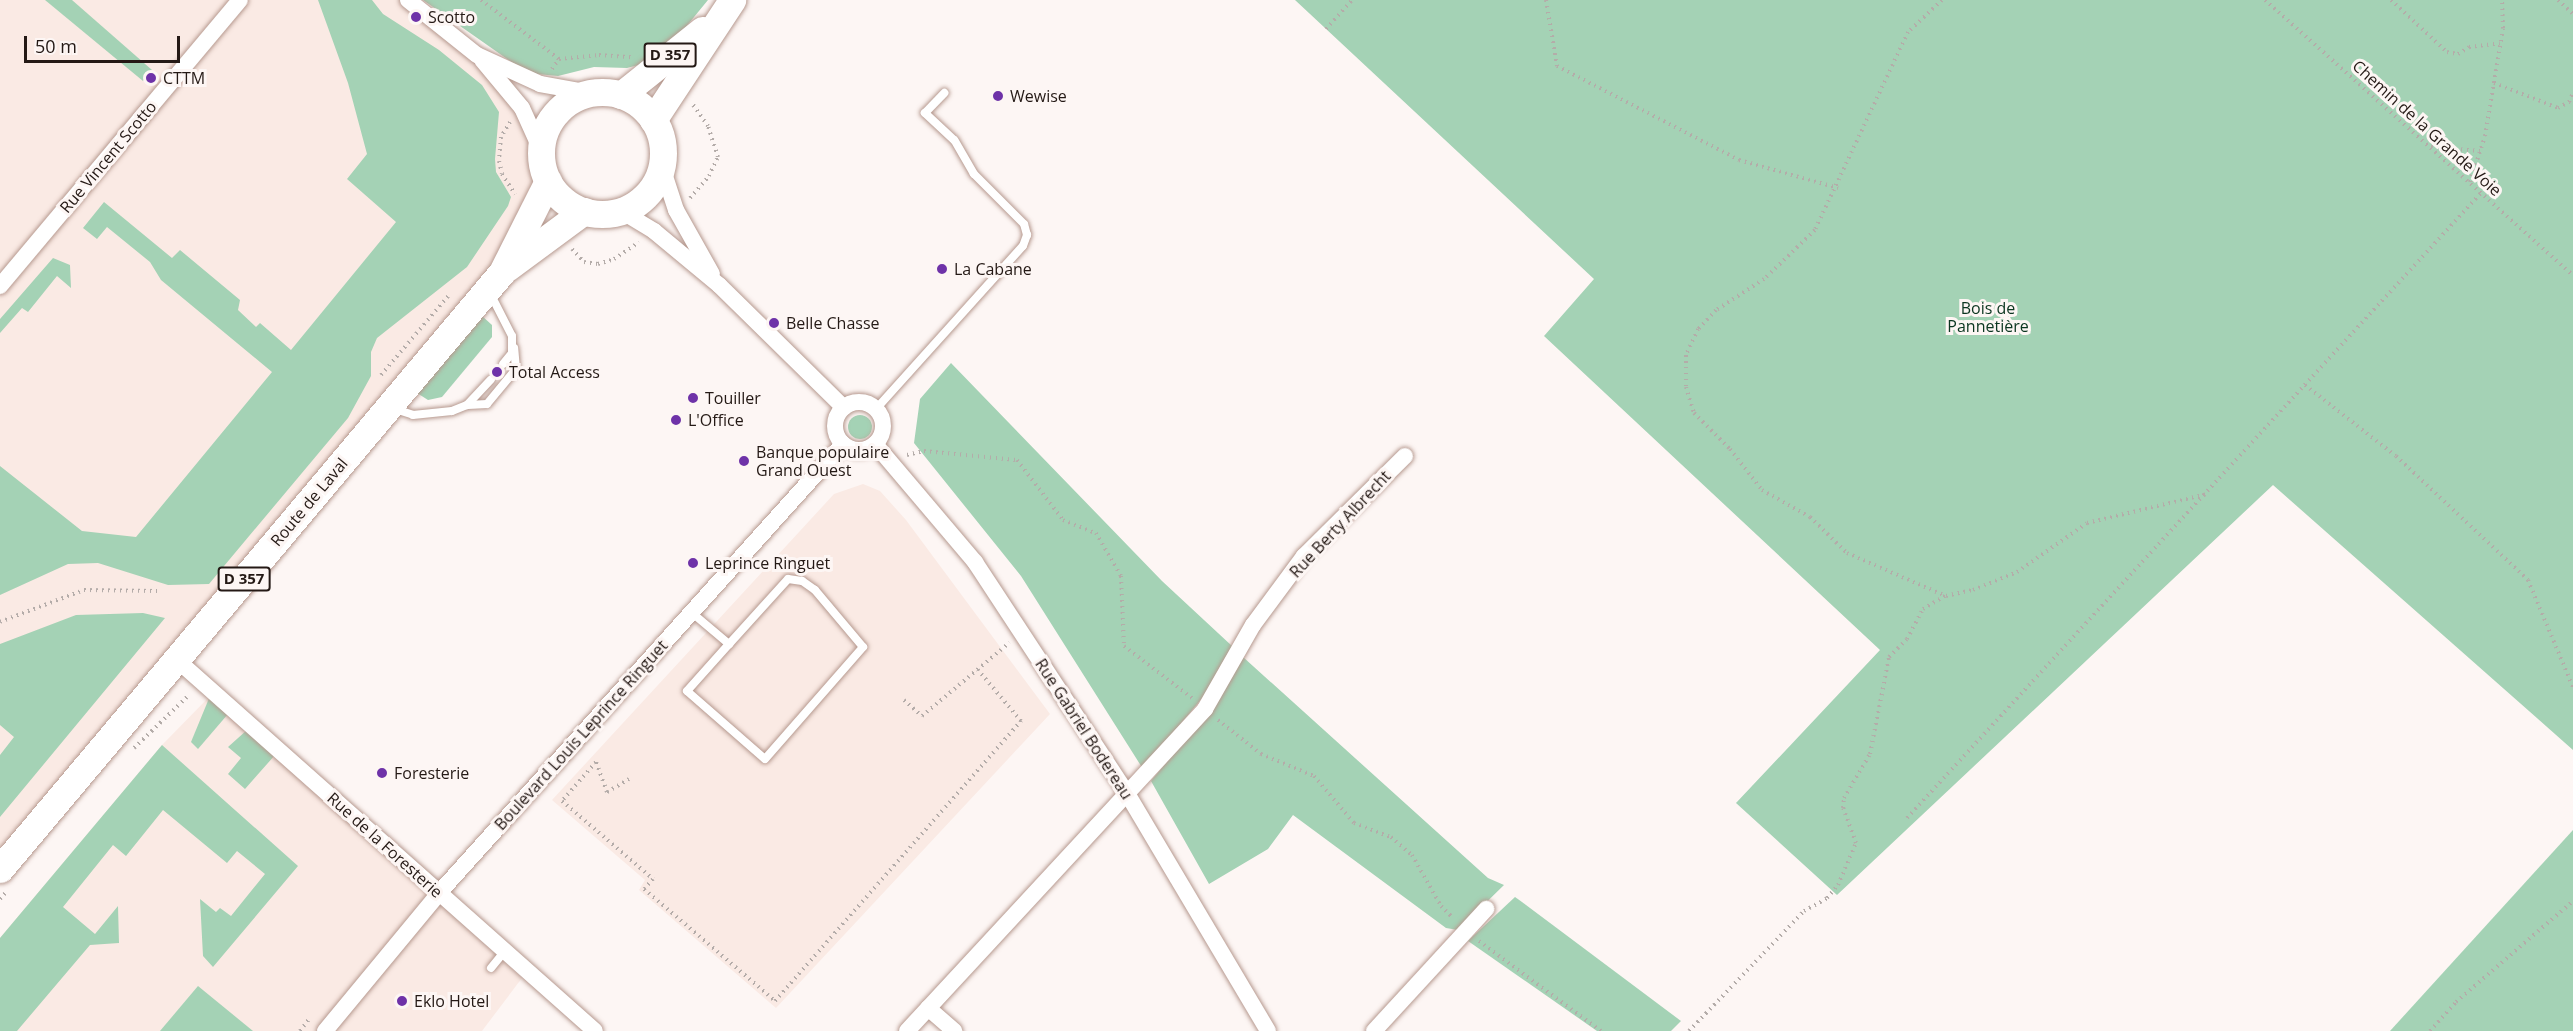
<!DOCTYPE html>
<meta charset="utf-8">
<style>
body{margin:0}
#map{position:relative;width:2573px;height:1031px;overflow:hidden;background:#fdf6f4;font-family:"Open Sans",sans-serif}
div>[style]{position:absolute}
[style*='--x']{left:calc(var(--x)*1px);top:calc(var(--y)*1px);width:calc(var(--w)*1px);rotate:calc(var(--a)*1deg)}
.built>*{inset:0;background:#faeae4}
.green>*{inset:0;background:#a4d2b5}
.round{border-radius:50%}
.path>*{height:4px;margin-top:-2px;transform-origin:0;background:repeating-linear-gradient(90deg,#b4aca9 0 1.5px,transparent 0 6px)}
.roads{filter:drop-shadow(0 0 2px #b6998f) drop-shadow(0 0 2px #b6998f)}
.service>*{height:8px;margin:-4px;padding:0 4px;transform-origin:4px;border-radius:4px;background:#fff}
.minor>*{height:16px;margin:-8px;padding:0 8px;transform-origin:8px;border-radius:8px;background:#fff}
.minor>.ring{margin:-8px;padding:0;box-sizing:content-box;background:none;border:16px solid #fff;border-radius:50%}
.primary>*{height:27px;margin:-13.5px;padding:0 13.5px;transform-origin:13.5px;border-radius:13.5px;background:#fff}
.primary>.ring{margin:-13.5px;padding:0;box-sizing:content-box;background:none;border:27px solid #fff;border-radius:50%}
.dots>*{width:16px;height:16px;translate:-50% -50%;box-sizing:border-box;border:3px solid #fdf6f4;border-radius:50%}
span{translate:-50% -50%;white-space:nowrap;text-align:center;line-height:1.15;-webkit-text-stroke:6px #fdf6f4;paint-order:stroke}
.shield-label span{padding:2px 4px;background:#fdf6f4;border:2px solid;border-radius:4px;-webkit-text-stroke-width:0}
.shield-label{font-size:15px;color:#241915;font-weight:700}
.poi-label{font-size:16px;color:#241915}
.left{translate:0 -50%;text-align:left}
.street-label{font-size:16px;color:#241915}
.park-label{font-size:16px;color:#0b3620}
.scale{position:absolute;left:24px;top:36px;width:156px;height:27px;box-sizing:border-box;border:3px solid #241915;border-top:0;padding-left:8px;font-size:18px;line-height:21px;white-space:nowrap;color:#241915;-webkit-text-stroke:4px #fdf6f4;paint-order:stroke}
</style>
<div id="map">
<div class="built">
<i style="clip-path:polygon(0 0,408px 0,477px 55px,541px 150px,548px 181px,502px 272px,0 869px)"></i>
<i style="clip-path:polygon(863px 484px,880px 491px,906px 520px,1050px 714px,776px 1008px,639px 890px,645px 880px,552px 800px,834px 494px)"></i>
<i style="clip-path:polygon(210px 696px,522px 978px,482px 1031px,0 1031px,0 938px,162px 745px)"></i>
</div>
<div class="green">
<i style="clip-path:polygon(45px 0,72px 0,152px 70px,143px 81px)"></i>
<i style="clip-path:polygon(318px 0,372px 0,383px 14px,439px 50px,482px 85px,499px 112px,495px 159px,496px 172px,511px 197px,508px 206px,467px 267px,377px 338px,371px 352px,371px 376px,348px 418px,209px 584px,168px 585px,98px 563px,68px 564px,0 595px,0 466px,82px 531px,136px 537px,272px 372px,161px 280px,150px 262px,107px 227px,97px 239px,83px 228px,104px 202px,172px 258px,180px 250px,240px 300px,238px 310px,256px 327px,260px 323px,291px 350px,396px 222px,347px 179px,367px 154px,348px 83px)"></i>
<i style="clip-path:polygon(423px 0,708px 0,676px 39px,642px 64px,627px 68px,594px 67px,558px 76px,537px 74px,513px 63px)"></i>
<i style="clip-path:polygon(1295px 0,2573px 0,2573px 750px,2273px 485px,1837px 895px,1736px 803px,1880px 650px,1544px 336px,1594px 279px)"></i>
<i style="clip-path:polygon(53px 258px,70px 265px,71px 288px,57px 276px,28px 312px,22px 308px,0 333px,0 319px)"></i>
<i style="clip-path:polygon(482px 316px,492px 325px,492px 337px,442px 397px,428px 400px,417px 393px)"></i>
<i style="clip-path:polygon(951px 363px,1162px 581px,1232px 646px,1203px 697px,1143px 769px,1021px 576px,914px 443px,920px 399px)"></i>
<i class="round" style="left:848px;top:415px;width:24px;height:24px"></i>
<i style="clip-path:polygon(143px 613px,165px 618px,0 817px,0 755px,14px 737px,0 725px,0 644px,76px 615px)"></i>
<i style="clip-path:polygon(1243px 657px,1488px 878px,1504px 885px,1458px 930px,1446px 928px,1293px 815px,1268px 849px,1209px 884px,1151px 781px,1215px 704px)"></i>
<i style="clip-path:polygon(210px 696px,228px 714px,198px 749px,191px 742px)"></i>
<i style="clip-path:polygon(247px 730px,275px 755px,245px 789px,228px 774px,241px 758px,228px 747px)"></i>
<i style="clip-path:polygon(162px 745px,298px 866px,213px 967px,203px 956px,200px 899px,216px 912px,220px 908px,231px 916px,265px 874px,237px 851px,227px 863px,163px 810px,126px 856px,113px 845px,63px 907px,95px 934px,118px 906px,119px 943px,90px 945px,17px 1031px,0 1031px,0 938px)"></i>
<i style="clip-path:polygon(2573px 830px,2573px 1031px,2390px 1031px)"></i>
<i style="clip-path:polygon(1515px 897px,1522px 902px,1681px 1021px,1671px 1031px,1597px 1031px,1468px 941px)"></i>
<i style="clip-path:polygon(198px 986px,253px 1031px,160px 1031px)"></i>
</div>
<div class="path">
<i style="--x:481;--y:0;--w:98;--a:37.1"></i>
<i style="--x:559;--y:59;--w:40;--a:-5.7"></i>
<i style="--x:599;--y:55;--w:32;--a:4"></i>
<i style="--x:1546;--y:0;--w:67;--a:80.5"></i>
<i style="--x:1557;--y:66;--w:205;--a:27.3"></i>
<i style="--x:1739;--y:160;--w:103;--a:15.8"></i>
<i style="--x:1942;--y:0;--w:47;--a:136.7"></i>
<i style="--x:1908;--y:32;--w:219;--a:115.2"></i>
<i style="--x:1815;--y:230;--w:71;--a:136.1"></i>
<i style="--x:1764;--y:279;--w:57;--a:147.1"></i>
<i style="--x:1716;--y:310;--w:26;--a:133"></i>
<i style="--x:1698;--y:329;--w:29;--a:115"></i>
<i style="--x:1686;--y:355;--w:32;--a:90"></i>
<i style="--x:1686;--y:387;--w:27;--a:73"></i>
<i style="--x:1694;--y:413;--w:51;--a:45"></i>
<i style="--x:1730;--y:449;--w:52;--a:52"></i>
<i style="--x:1762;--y:490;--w:55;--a:29.4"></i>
<i style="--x:1810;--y:517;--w:52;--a:44.2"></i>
<i style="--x:1847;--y:553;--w:108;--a:23.5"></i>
<i style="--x:1946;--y:596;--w:28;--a:-13"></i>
<i style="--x:1973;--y:590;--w:48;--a:-22.2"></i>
<i style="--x:2017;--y:572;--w:85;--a:-35"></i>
<i style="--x:2087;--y:523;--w:123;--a:-13.6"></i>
<i style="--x:2265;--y:0;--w:413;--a:41.8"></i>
<i style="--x:2391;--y:0;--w:76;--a:42.9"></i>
<i style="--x:2447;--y:52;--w:11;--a:10"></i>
<i style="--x:2458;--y:54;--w:13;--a:-32"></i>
<i style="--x:2469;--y:47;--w:31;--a:-7"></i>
<i style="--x:2558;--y:0;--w:21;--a:43"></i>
<i style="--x:1326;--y:29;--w:39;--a:-48"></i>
<i style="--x:552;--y:69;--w:12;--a:-55"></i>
<i style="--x:2494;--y:83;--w:69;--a:21.3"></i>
<i style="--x:2558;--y:108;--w:13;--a:-29"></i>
<i style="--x:2569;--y:102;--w:10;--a:-66"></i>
<i style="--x:510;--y:122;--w:17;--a:121"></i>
<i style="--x:501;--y:137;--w:24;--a:95"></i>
<i style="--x:499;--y:161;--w:13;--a:77"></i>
<i style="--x:502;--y:174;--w:24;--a:57"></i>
<i style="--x:2431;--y:147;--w:49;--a:4.7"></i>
<i style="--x:2470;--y:182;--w:48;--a:-71.9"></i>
<i style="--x:2485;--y:136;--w:109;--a:-80.5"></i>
<i style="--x:2503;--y:28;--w:28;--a:-92"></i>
<i style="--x:690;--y:198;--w:29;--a:-49"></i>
<i style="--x:709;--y:176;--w:21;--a:-65"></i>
<i style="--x:718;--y:157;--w:33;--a:-108"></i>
<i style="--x:708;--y:126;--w:29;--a:-125"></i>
<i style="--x:572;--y:249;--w:18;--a:47"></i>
<i style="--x:584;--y:262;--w:14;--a:8"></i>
<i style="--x:598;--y:264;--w:17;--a:-17"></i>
<i style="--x:614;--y:259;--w:30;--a:-34"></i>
<i style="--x:381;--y:375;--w:106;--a:-49.6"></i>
<i style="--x:2305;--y:385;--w:115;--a:38"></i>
<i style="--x:2396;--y:456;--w:181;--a:43.2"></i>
<i style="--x:2528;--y:580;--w:116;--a:67.2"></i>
<i style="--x:907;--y:455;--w:17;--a:-13"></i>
<i style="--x:924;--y:451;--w:93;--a:5.5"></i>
<i style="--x:1017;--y:460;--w:76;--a:52.5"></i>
<i style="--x:1063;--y:520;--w:35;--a:22"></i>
<i style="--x:1096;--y:533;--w:50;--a:59.8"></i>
<i style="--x:1121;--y:576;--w:70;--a:87.5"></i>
<i style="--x:1124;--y:646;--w:86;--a:37.4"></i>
<i style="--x:0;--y:622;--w:90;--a:-20.9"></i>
<i style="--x:84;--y:590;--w:73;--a:0.8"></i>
<i style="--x:904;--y:700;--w:24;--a:42"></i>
<i style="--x:922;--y:716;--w:114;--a:-40"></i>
<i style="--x:1218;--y:720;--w:55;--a:38.3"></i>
<i style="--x:1261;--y:754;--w:57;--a:22.5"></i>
<i style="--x:1314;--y:776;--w:62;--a:49.6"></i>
<i style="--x:1354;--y:823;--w:40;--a:21"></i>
<i style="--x:1391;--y:837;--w:28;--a:41"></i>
<i style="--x:1412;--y:855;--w:59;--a:60.4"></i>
<i style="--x:1441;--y:906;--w:17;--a:45"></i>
<i style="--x:134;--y:748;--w:76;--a:-43.9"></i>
<i style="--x:629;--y:779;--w:26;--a:149"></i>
<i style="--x:607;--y:792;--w:32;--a:-110"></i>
<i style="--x:596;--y:762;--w:52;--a:131.1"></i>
<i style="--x:562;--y:801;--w:120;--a:40.6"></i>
<i style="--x:653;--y:879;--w:13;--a:132"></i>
<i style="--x:644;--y:889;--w:172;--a:40.5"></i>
<i style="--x:775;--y:1001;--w:373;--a:-48.7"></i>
<i style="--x:1021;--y:721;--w:67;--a:-130.1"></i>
<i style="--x:1907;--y:818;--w:849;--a:-47.44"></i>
<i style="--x:0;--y:899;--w:9;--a:-49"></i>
<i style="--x:1479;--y:941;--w:152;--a:36.4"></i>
<i style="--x:300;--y:1031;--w:15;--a:-53"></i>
<i style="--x:1689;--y:1031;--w:166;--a:-46.2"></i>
<i style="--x:1804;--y:911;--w:26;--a:-29"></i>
<i style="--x:1827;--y:898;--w:17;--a:-50"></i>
<i style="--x:1838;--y:885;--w:46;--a:-66.8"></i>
<i style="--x:1856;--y:843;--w:37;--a:-110"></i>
<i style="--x:1843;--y:808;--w:10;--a:-84"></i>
<i style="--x:1844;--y:798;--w:51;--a:-59.4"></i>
<i style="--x:1870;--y:754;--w:99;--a:-78.9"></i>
<i style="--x:1889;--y:657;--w:25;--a:-45"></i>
<i style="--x:1907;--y:639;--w:34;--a:-62"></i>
<i style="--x:1923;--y:609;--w:26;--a:-31"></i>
<i style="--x:2430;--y:1031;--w:39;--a:-48"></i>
<i style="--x:2456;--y:1002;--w:155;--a:-40.8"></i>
</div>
<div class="roads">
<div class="service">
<i style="--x:490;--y:293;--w:48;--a:62.9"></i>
<i style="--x:512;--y:336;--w:17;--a:90"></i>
<i style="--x:512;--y:353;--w:14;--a:129"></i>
<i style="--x:468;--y:405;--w:19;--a:-3"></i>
<i style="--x:487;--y:404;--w:45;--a:-50.4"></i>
<i style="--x:516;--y:369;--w:21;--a:-95"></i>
<i style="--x:392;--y:408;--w:22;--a:18"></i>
<i style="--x:413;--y:415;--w:39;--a:-6"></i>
<i style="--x:452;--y:411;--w:16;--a:-22"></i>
<i style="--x:467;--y:405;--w:35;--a:-47"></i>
<i style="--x:876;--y:409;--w:219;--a:-48"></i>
<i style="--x:1023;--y:246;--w:12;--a:-70"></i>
<i style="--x:1027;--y:235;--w:11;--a:-105"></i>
<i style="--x:1024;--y:224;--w:71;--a:-135"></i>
<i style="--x:974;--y:174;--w:39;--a:-120"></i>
<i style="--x:954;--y:140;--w:40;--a:-137"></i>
<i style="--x:925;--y:113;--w:28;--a:-46"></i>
<i style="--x:691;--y:612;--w:50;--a:40.1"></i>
<i style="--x:729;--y:644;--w:63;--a:131.8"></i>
<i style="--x:687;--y:691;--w:103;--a:41.1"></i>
<i style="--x:765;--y:759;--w:149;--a:-48.8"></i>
<i style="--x:863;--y:647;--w:75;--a:-130.1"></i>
<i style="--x:815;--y:590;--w:16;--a:-145"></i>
<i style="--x:802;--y:581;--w:14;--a:-172"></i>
<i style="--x:788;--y:579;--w:88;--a:132.2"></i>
<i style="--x:491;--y:968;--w:22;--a:-51"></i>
</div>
<div class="minor">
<i style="--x:408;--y:0;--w:88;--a:38.6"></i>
<i style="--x:477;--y:55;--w:69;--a:24.7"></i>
<i style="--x:540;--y:84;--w:52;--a:10"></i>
<i style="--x:482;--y:60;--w:62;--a:50.2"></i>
<i style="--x:522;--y:108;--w:46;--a:65.7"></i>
<i style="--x:662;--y:167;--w:45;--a:72"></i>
<i style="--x:676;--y:210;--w:73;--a:60.6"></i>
<i style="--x:621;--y:211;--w:39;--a:31"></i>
<i style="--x:654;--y:231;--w:85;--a:39.7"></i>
<i style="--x:719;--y:285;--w:175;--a:44.5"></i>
<i style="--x:0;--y:286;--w:373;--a:-50"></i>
<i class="ring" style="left:835px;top:402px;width:32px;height:32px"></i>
<i style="--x:875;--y:444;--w:155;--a:49.7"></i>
<i style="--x:975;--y:562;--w:279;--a:56.7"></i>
<i style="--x:1128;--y:795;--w:274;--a:59.3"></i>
<i style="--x:176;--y:659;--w:560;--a:41.6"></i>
<i style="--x:928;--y:1008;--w:35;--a:41"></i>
<i style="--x:325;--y:1031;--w:179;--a:-50.4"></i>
<i style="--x:439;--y:893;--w:604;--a:-48.02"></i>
<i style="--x:907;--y:1031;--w:439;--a:-47.2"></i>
<i style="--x:1205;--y:709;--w:97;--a:-60.3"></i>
<i style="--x:1253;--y:625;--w:86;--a:-53.5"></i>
<i style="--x:1304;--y:556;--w:142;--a:-44.7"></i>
<i style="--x:1374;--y:1031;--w:166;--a:-47.4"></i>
</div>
<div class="primary">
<i class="ring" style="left:541px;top:92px;width:95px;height:95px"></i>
<i style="--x:621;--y:95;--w:104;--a:-38.7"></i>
<i style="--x:653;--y:120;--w:144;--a:-56.6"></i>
<i style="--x:507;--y:268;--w:96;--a:-36.5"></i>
<i style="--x:0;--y:869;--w:780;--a:-49.94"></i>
<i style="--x:502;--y:272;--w:102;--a:-63.2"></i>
</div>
</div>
<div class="dots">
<i style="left:416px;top:17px;background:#6e32a8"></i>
<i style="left:151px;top:78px;background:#6e32a8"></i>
<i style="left:998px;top:96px;background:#6e32a8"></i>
<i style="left:942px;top:269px;background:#6e32a8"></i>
<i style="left:774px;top:323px;background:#6e32a8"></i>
<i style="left:497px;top:372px;background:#6e32a8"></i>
<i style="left:693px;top:398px;background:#6e32a8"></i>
<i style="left:676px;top:420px;background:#6e32a8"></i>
<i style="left:744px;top:461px;background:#6e32a8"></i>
<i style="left:693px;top:563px;background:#6e32a8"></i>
<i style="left:382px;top:773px;background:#6e32a8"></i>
<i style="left:402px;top:1001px;background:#6e32a8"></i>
</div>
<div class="shield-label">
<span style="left:670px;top:55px">D 357</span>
<span style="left:244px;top:579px">D 357</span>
</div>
<div class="poi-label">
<span class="left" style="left:428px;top:17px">Scotto</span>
<span class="left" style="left:163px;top:78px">CTTM</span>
<span class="left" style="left:1010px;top:96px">Wewise</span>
<span class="left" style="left:954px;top:269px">La Cabane</span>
<span class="left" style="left:786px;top:323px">Belle Chasse</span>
<span class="left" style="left:509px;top:372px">Total Access</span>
<span class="left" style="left:705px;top:398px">Touiller</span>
<span class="left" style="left:688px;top:420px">L'Office</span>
<span class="left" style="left:756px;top:461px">Banque populaire<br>Grand Ouest</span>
<span class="left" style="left:705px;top:563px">Leprince Ringuet</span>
<span class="left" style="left:394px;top:773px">Foresterie</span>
<span class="left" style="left:414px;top:1001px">Eklo Hotel</span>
</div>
<div class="street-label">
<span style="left:2427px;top:128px;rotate:42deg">Chemin de la Grande Voie</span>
<span style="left:108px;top:157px;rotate:-50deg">Rue Vincent Scotto</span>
<span style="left:309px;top:502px;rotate:-50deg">Route de Laval</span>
<span style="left:1340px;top:524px;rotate:-47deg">Rue Berty Albrecht</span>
<span style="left:1084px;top:729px;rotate:57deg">Rue Gabriel Bodereau</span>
<span style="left:581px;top:735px;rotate:-48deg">Boulevard Louis Leprince Ringuet</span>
<span style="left:385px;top:845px;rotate:42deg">Rue de la Foresterie</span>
</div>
<div class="park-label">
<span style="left:1988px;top:317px">Bois de<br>Pannetière</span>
</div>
<div class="scale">50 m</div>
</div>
